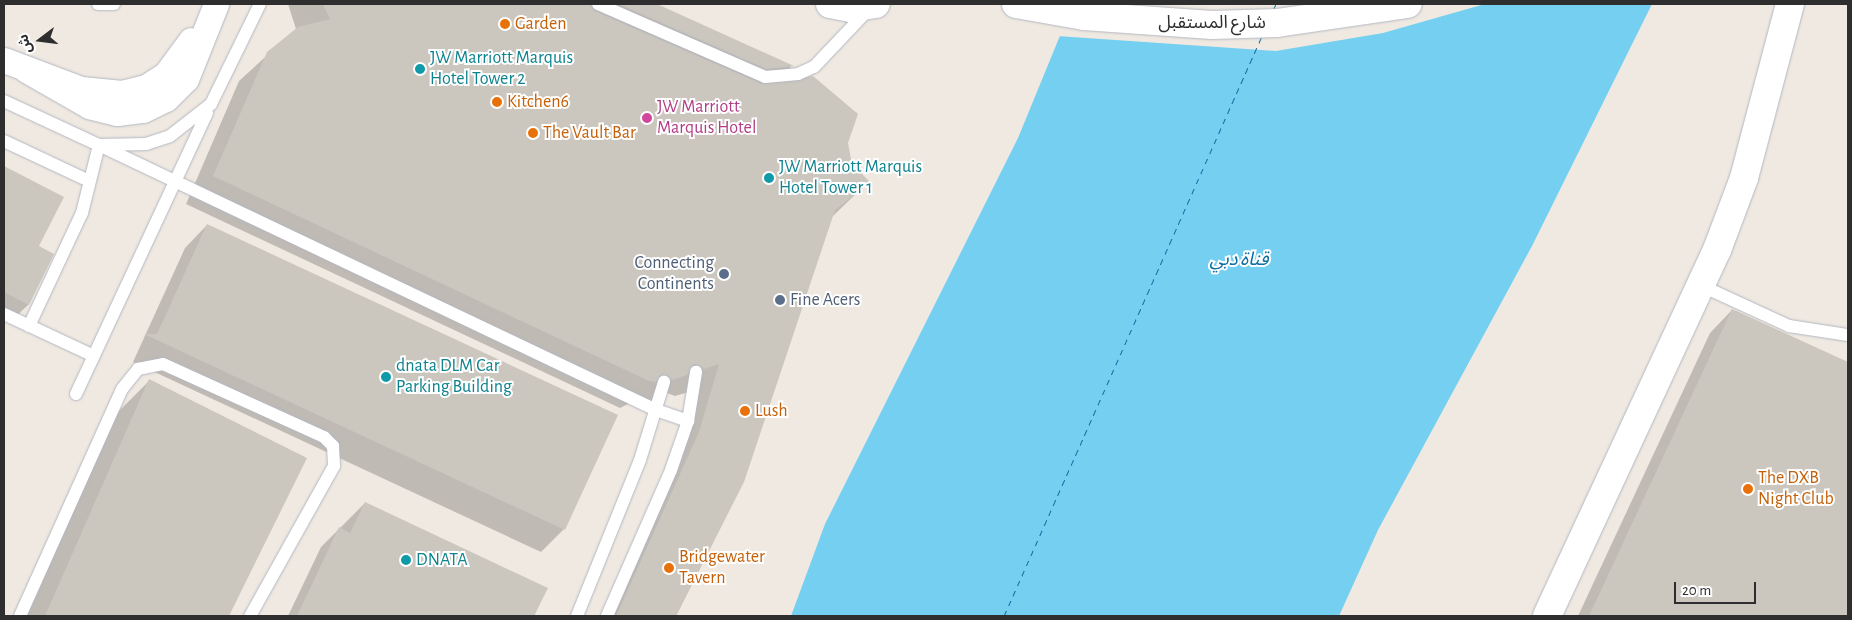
<!DOCTYPE html>
<meta charset="utf-8">
<style>
body{margin:0}
#map{position:relative;width:1852px;height:620px;overflow:hidden;background:#efe9e1;font-family:"Alegreya Sans","Noto Sans Arabic",sans-serif}
div>[style]{position:absolute}
[style*='--x']{left:calc(var(--x)*1px);top:calc(var(--y)*1px);width:calc(var(--w)*1px);rotate:calc(var(--a)*1deg)}
.water>*{inset:0;background:#75cff0}
.pier>*{inset:0;background:#efe9e1}
.shadow>*{inset:0;background:#0003}
.ferry>*{height:1px;margin-top:-0.5px;transform-origin:0;background:repeating-linear-gradient(90deg,#0d6fa3 0 6px,transparent 0 11px)}
.building>*{inset:0;background:#cbc7bf}
.roads{filter:drop-shadow(0 0 1px #b4b7c1) drop-shadow(0 0 1px #b4b7c1)}
.service>*{height:12px;margin:-6px;padding:0 6px;transform-origin:6px;border-radius:6px;background:#fff}
.minor>*{height:25px;margin:-12.5px;padding:0 12.5px;transform-origin:12.5px;border-radius:12.5px;background:#fff}
.tertiary>*{height:28px;margin:-14px;padding:0 14px;transform-origin:14px;border-radius:14px;background:#fff}
.secondary>*{height:28px;margin:-14px;padding:0 14px;transform-origin:14px;border-radius:14px;background:#fff}
.dots>*{width:14px;height:14px;translate:-50% -50%;box-sizing:border-box;border:2px solid #fff;border-radius:50%}
span{translate:-50% -50%;white-space:nowrap;text-align:center;line-height:1.15;-webkit-text-stroke:4px #fff;paint-order:stroke}
.street-label{font-size:18px;color:#2e2e2e}
.food-label{font-size:18px;color:#c56008}
.left{translate:0 -50%;text-align:left}
.culture-label{font-size:18px;color:#0d838f}
.hotel-label{font-size:18px;color:#b23c85}
.service-label{font-size:18px;color:#4e5e75}
.right{translate:-100% -50%;text-align:right}
.water-label{font-size:19px;color:#0d6fa3;font-style:italic}
.frame{position:absolute;inset:0;border:5px solid #2e2e2e;pointer-events:none}
.north{position:absolute;left:15px;top:15px;width:50px;height:50px;-webkit-text-stroke:4px #fff;paint-order:stroke;rotate:255deg;font-size:14px;font-weight:700;line-height:20px;text-align:center;color:#2e2e2e}
.north::after{content:'';display:block;margin:auto;width:18px;height:22px;background:#2e2e2e;clip-path:polygon(50% 0,100% 100%,50% 72%,0 100%)}
.scale{position:absolute;left:1674px;top:582px;width:82px;height:22px;box-sizing:border-box;border:2px solid #2e2e2e;border-top:0;padding-left:6px;font-size:15px;line-height:18px;white-space:nowrap;color:#2e2e2e;-webkit-text-stroke:4px #fff;paint-order:stroke}
</style>
<div id="map">
<div class="water">
<i style="clip-path:polygon(1073px 4px,1652px 4px,1532px 246px,1378px 530px,1339px 616px,791px 616px,825px 524px,1018px 138px)"></i>
</div>
<div class="pier">
<i style="clip-path:polygon(1070px 4px,1485px 4px,1383px 33px,1276px 51px,1057px 36px)"></i>
</div>
<div class="shadow">
<i style="clip-path:polygon(288px 4px,654px 4px,791px 67px,774px 84px,847px 143px,851px 165px,868px 182px,832px 217px,743px 482px,676px 616px,602px 616px,672px 461px,692px 391px,675px 396px,667px 393px,658px 402px,634px 401px,620px 408px,186px 204px,239px 81px,296px 29px)"></i>
<i style="clip-path:polygon(8px 170px,37px 246px,52px 254px,28px 305px,11px 321px,4px 317px,4px 175px)"></i>
<i style="clip-path:polygon(207px 225px,564px 529px,541px 552px,133px 362px,185px 248px)"></i>
<i style="clip-path:polygon(1732px 310px,1848px 365px,1848px 616px,1578px 616px,1710px 333px)"></i>
<i style="clip-path:polygon(150px 380px,305px 459px,228px 616px,27px 616px,117px 413px)"></i>
<i style="clip-path:polygon(365px 503px,546px 589px,534px 616px,288px 616px,321px 547px)"></i>
</div>
<div class="ferry">
<i style="--x:1273;--y:10;--w:7;--a:-63"></i>
<i style="--x:1004;--y:616;--w:635;--a:-66.02"></i>
</div>
<div class="building">
<i style="clip-path:polygon(323px 4px,590px 4px,595px 11px,762px 84px,813px 76px,858px 114px,848px 143px,852px 164px,870px 182px,835px 210px,744px 482px,676px 616px,616px 616px,699px 432px,719px 364px,704px 369px,694px 364px,687px 375px,672px 380px,663px 374px,656px 382px,649px 381px,213px 176px,267px 52px,298px 27px,330px 19px)"></i>
<i style="clip-path:polygon(618px 4px,657px 4px,794px 66px,766px 69px)"></i>
<i style="clip-path:polygon(4px 166px,64px 197px,39px 246px,54px 254px,29px 305px,4px 292px)"></i>
<i style="clip-path:polygon(207px 224px,618px 415px,565px 530px,144px 334px,157px 334px)"></i>
<i style="clip-path:polygon(1732px 309px,1848px 362px,1848px 616px,1589px 616px)"></i>
<i style="clip-path:polygon(149px 379px,307px 458px,229px 616px,45px 616px)"></i>
<i style="clip-path:polygon(365px 502px,548px 588px,534px 616px,297px 616px,339px 527px,350px 533px)"></i>
</div>
<div class="roads">
<div class="service">
<i style="--x:98;--y:4;--w:16;--a:0"></i>
<i style="--x:598;--y:4;--w:182;--a:23.6"></i>
<i style="--x:765;--y:77;--w:33;--a:-5"></i>
<i style="--x:798;--y:74;--w:17;--a:-24"></i>
<i style="--x:814;--y:67;--w:81;--a:-46.5"></i>
<i style="--x:4;--y:101;--w:105;--a:24.9"></i>
<i style="--x:99;--y:145;--w:47;--a:-1.2"></i>
<i style="--x:146;--y:144;--w:25;--a:-18"></i>
<i style="--x:170;--y:136;--w:52;--a:-38"></i>
<i style="--x:211;--y:104;--w:111;--a:-63.9"></i>
<i style="--x:4;--y:141;--w:92;--a:25.2"></i>
<i style="--x:1702;--y:286;--w:96;--a:24.7"></i>
<i style="--x:1789;--y:326;--w:60;--a:8.7"></i>
<i style="--x:4;--y:314;--w:99;--a:25"></i>
<i style="--x:29;--y:326;--w:125;--a:-64.9"></i>
<i style="--x:82;--y:213;--w:70;--a:-76"></i>
<i style="--x:99;--y:145;--w:617;--a:25.44"></i>
<i style="--x:656;--y:410;--w:34;--a:19"></i>
<i style="--x:76;--y:394;--w:310;--a:-65"></i>
<i style="--x:20;--y:616;--w:249;--a:-65.8"></i>
<i style="--x:122;--y:389;--w:26;--a:-51"></i>
<i style="--x:138;--y:369;--w:25;--a:-11"></i>
<i style="--x:163;--y:364;--w:177;--a:24.4"></i>
<i style="--x:324;--y:437;--w:13;--a:45"></i>
<i style="--x:333;--y:446;--w:20;--a:87"></i>
<i style="--x:334;--y:466;--w:172;--a:119.2"></i>
<i style="--x:577;--y:616;--w:168;--a:-68"></i>
<i style="--x:640;--y:460;--w:82;--a:-72.9"></i>
<i style="--x:607;--y:616;--w:159;--a:-66.3"></i>
<i style="--x:671;--y:470;--w:52;--a:-70.9"></i>
<i style="--x:688;--y:421;--w:50;--a:-80.7"></i>
</div>
<div class="minor">
<i style="--x:4;--y:60;--w:82;--a:20.6"></i>
<i style="--x:81;--y:89;--w:41;--a:5.6"></i>
<i style="--x:122;--y:93;--w:25;--a:-14"></i>
<i style="--x:146;--y:87;--w:24;--a:-33"></i>
<i style="--x:166;--y:74;--w:42;--a:-53.7"></i>
<i style="--x:26;--y:70;--w:73;--a:29.7"></i>
<i style="--x:89;--y:106;--w:29;--a:14"></i>
<i style="--x:117;--y:113;--w:26;--a:-7"></i>
<i style="--x:143;--y:110;--w:25;--a:-26"></i>
<i style="--x:166;--y:99;--w:28;--a:-45"></i>
<i style="--x:186;--y:79;--w:81;--a:-68.2"></i>
</div>
<div class="tertiary">
<i style="--x:830;--y:4;--w:20;--a:11"></i>
<i style="--x:850;--y:8;--w:26;--a:-9"></i>
<i style="--x:1547;--y:616;--w:404;--a:-65.1"></i>
<i style="--x:1717;--y:250;--w:77;--a:-69.4"></i>
<i style="--x:1744;--y:178;--w:180;--a:-75.2"></i>
</div>
<div class="secondary">
<i style="--x:1016;--y:4;--w:69;--a:10"></i>
<i style="--x:1084;--y:16;--w:128;--a:4"></i>
<i style="--x:1212;--y:25;--w:65;--a:-1.8"></i>
<i style="--x:1277;--y:23;--w:132;--a:-8.3"></i>
</div>
</div>
<div class="dots">
<i style="left:505px;top:24px;background:#e8710a"></i>
<i style="left:420px;top:69px;background:#0f9aa8"></i>
<i style="left:497px;top:102px;background:#e8710a"></i>
<i style="left:647px;top:118px;background:#d1479c"></i>
<i style="left:533px;top:133px;background:#e8710a"></i>
<i style="left:769px;top:178px;background:#0f9aa8"></i>
<i style="left:724px;top:274px;background:#5c6f8a"></i>
<i style="left:780px;top:300px;background:#5c6f8a"></i>
<i style="left:386px;top:377px;background:#0f9aa8"></i>
<i style="left:745px;top:411px;background:#e8710a"></i>
<i style="left:1748px;top:489px;background:#e8710a"></i>
<i style="left:406px;top:560px;background:#0f9aa8"></i>
<i style="left:669px;top:568px;background:#e8710a"></i>
</div>
<div class="street-label">
<span style="left:1212px;top:23px">شارع المستقبل</span>
</div>
<div class="food-label">
<span class="left" style="left:515px;top:24px">Garden</span>
<span class="left" style="left:507px;top:102px">Kitchen6</span>
<span class="left" style="left:543px;top:133px">The Vault Bar</span>
<span class="left" style="left:755px;top:411px">Lush</span>
<span class="left" style="left:1758px;top:489px">The DXB<br>Night Club</span>
<span class="left" style="left:679px;top:568px">Bridgewater<br>Tavern</span>
</div>
<div class="culture-label">
<span class="left" style="left:430px;top:69px">JW Marriott Marquis<br>Hotel Tower 2</span>
<span class="left" style="left:779px;top:178px">JW Marriott Marquis<br>Hotel Tower 1</span>
<span class="left" style="left:396px;top:377px">dnata DLM Car<br>Parking Building</span>
<span class="left" style="left:416px;top:560px">DNATA</span>
</div>
<div class="hotel-label">
<span class="left" style="left:657px;top:118px">JW Marriott<br>Marquis Hotel</span>
</div>
<div class="service-label">
<span class="right" style="left:714px;top:274px">Connecting<br>Continents</span>
<span class="left" style="left:790px;top:300px">Fine Acers</span>
</div>
<div class="water-label">
<span style="left:1239px;top:260px">قناة دبي</span>
</div>
<div class="frame"></div>
<div class="north">ش</div>
<div class="scale">20 m</div>
</div>
